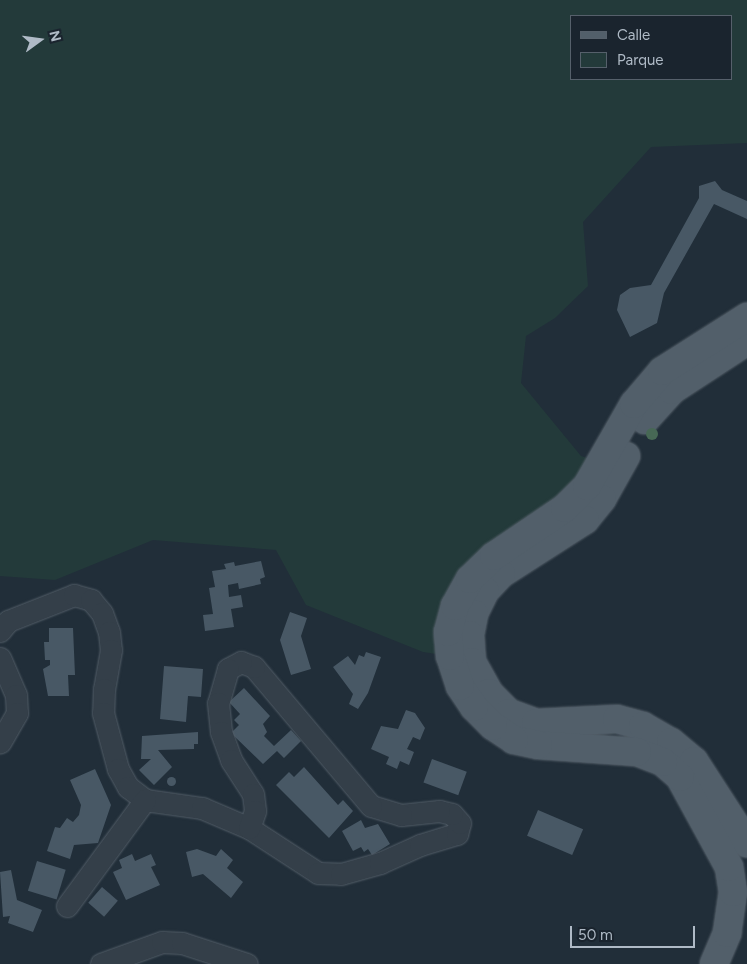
<!DOCTYPE html>
<style>
body{margin:0}
#map{position:relative;width:747px;height:964px;overflow:hidden;background:#212e39;font-family:Figtree,sans-serif}
div>[style]{position:absolute}
[style*='--x']{left:calc(var(--x)*1px);top:calc(var(--y)*1px);width:calc(var(--w)*1px);rotate:calc(var(--a)*1deg)}
.green>*{inset:0;background:#233a3a}
.building>*{inset:0;background:#485865;transform-origin:0 0}
.round{border-radius:50%}
.roads{filter:drop-shadow(0 0 1px #525d67) drop-shadow(0 0 1px #525d67)}
.minor>*{height:21px;margin:-10.5px;padding:0 10.5px;transform-origin:10.5px;border-radius:10.5px;background:#343f49}
.major>*{height:28px;margin:-14px;padding:0 14px;transform-origin:14px;border-radius:14px;background:#525f6a}
.trees>*{width:12px;height:12px;margin:-6px;border-radius:50%;background:#476855}
span{translate:-50% -50%;white-space:nowrap;text-align:center;line-height:1.15;-webkit-text-stroke:4.5px #1a242e;paint-order:stroke}
.legend{position:absolute;left:570px;top:15px;width:162px;height:65px;box-sizing:border-box;background:#1a242e;border:1px solid #56606b;margin:0;padding:6px 9px;list-style:none;font-size:15px;color:#afbac6}
.legend li{display:flex;align-items:center;gap:10px;height:25px}
.legend b{width:25px;border:1px solid #56606b}
.north{position:absolute;left:15px;top:15px;width:50px;height:50px;-webkit-text-stroke:4px #1a242e;paint-order:stroke;rotate:76deg;font-size:14px;font-weight:700;line-height:20px;text-align:center;color:#afbac6}
.north::after{content:'';display:block;margin:auto;width:18px;height:22px;background:#afbac6;clip-path:polygon(50% 0,100% 100%,50% 72%,0 100%)}
.scale{position:absolute;left:570px;top:926px;width:125px;height:22px;box-sizing:border-box;border:2px solid #afbac6;border-top:0;padding-left:6px;font-size:15px;line-height:18px;white-space:nowrap;color:#afbac6;-webkit-text-stroke:4px #1a242e;paint-order:stroke}
</style>
<div id="map">
<div class="green">
<i style="clip-path:polygon(evenodd,0 0,747px 0,747px 143px,651px 147px,583px 222px,588px 286px,555px 318px,526px 336px,521px 383px,581px 456px,602px 463px,450px 656px,423px 652px,306px 605px,276px 550px,153px 540px,55px 580px,0 576px,0 0,571px 16px,731px 16px,731px 79px,571px 79px,571px 16px)"></i>
</div>
<div class="building">
<i style="clip-path:polygon(715px 181px,722px 190px,747px 201px,747px 219px,714px 204px,664px 293px,657px 323px,630px 337px,617px 310px,620px 295px,630px 288px,651px 285px,699px 198px,699px 186px)"></i>
<i style="clip-path:polygon(261px 561px,265px 577px,260px 579px,261px 584px,239px 589px,238px 583px,228px 585px,229px 597px,241px 595px,243px 607px,231px 609px,234px 627px,205px 631px,203px 615px,213px 614px,209px 588px,215px 587px,212px 571px,226px 569px,224px 564px,234px 562px,235px 566px)"></i>
<i style="clip-path:polygon(290px 612px,307px 618px,301px 636px,311px 669px,291px 675px,280px 640px)"></i>
<i style="clip-path:polygon(49px 628px,73px 628px,75px 675px,68px 675px,69px 696px,48px 696px,43px 669px,50px 665px,50px 660px,45px 660px,44px 642px,49px 642px)"></i>
<i style="clip-path:polygon(366px 652px,381px 657px,368px 693px,358px 709px,349px 704px,353px 694px,333px 667px,348px 656px,355px 665px,359px 655px,364px 657px)"></i>
<i style="clip-path:polygon(164px 666px,203px 669px,201px 697px,188px 696px,186px 722px,160px 719px)"></i>
<i style="clip-path:polygon(244px 688px,270px 716px,263px 724px,267px 732px,264px 736px,274px 746px,291px 730px,301px 741px,284px 758px,277px 751px,263px 764px,231px 733px,239px 725px,234px 720px,240px 714px,229px 702px)"></i>
<i style="clip-path:polygon(406px 710px,415px 713px,425px 728px,420px 740px,413px 737px,407px 749px,414px 752px,409px 765px,400px 761px,397px 769px,386px 764px,389px 757px,371px 749px,381px 726px,398px 729px)"></i>
<i style="clip-path:polygon(198px 732px,198px 744px,194px 744px,194px 749px,158px 750px,172px 767px,154px 785px,139px 770px,151px 759px,141px 759px,142px 736px)"></i>
<i style="left:432px;top:759px;width:37px;height:25px;rotate:20deg"></i>
<i style="clip-path:polygon(304px 767px,338px 805px,343px 800px,353px 811px,329px 838px,276px 785px,289px 772px,294px 777px)"></i>
<i style="clip-path:polygon(95px 769px,111px 805px,98px 843px,74px 845px,70px 859px,47px 851px,55px 827px,60px 828px,67px 818px,73px 822px,79px 815px,81px 805px,70px 780px)"></i>
<i class="round" style="left:166.5px;top:776.5px;width:9px;height:9px"></i>
<i style="left:538px;top:810px;width:49px;height:28px;rotate:23deg"></i>
<i style="clip-path:polygon(361px 820px,365px 828px,378px 824px,390px 844px,372px 855px,368px 849px,364px 852px,361px 847px,353px 851px,342px 831px)"></i>
<i style="clip-path:polygon(197px 849px,216px 856px,221px 849px,233px 860px,227px 868px,243px 882px,231px 898px,203px 874px,192px 877px,186px 852px)"></i>
<i style="clip-path:polygon(132px 854px,135px 861px,151px 854px,156px 865px,151px 867px,160px 885px,126px 900px,113px 872px,122px 868px,119px 860px)"></i>
<i style="left:37px;top:861px;width:30px;height:31px;rotate:17deg"></i>
<i style="clip-path:polygon(11px 870px,17px 900px,42px 910px,33px 932px,8px 923px,10px 916px,3px 917px,0 872px)"></i>
<i style="left:102px;top:887px;width:21px;height:21px;rotate:41deg"></i>
</div>
<div class="roads">
<div class="minor">
<i style="--x:0;--y:631;--w:13;--a:-51"></i>
<i style="--x:8;--y:621;--w:71;--a:-21.5"></i>
<i style="--x:74;--y:595;--w:18;--a:16"></i>
<i style="--x:91;--y:600;--w:17;--a:50"></i>
<i style="--x:102;--y:613;--w:20;--a:70"></i>
<i style="--x:109;--y:632;--w:18;--a:84"></i>
<i style="--x:111;--y:650;--w:40;--a:100"></i>
<i style="--x:104;--y:689;--w:24;--a:92"></i>
<i style="--x:103;--y:713;--w:58;--a:75"></i>
<i style="--x:118;--y:769;--w:21;--a:61"></i>
<i style="--x:128;--y:787;--w:21;--a:37"></i>
<i style="--x:145;--y:800;--w:58;--a:8"></i>
<i style="--x:202;--y:808;--w:51;--a:23.1"></i>
<i style="--x:249;--y:828;--w:82;--a:33.1"></i>
<i style="--x:318;--y:873;--w:23;--a:2"></i>
<i style="--x:341;--y:874;--w:41;--a:-15.8"></i>
<i style="--x:380;--y:863;--w:44;--a:-24.2"></i>
<i style="--x:420;--y:845;--w:39;--a:-17"></i>
<i style="--x:457;--y:834;--w:11;--a:-75"></i>
<i style="--x:460;--y:823;--w:12;--a:-132"></i>
<i style="--x:452;--y:814;--w:13;--a:-167"></i>
<i style="--x:439;--y:811;--w:38;--a:174"></i>
<i style="--x:401;--y:815;--w:31;--a:-163"></i>
<i style="--x:371;--y:806;--w:182;--a:-130.1"></i>
<i style="--x:254;--y:667;--w:14;--a:-159"></i>
<i style="--x:241;--y:662;--w:15;--a:152"></i>
<i style="--x:228;--y:669;--w:35;--a:106"></i>
<i style="--x:218;--y:703;--w:29;--a:84"></i>
<i style="--x:221;--y:732;--w:30;--a:70"></i>
<i style="--x:231;--y:760;--w:40;--a:57.1"></i>
<i style="--x:253;--y:794;--w:17;--a:83"></i>
<i style="--x:255;--y:811;--w:18;--a:109"></i>
<i style="--x:0;--y:658;--w:40;--a:66.6"></i>
<i style="--x:16;--y:695;--w:18;--a:87"></i>
<i style="--x:17;--y:713;--w:34;--a:120"></i>
<i style="--x:67;--y:906;--w:132;--a:-53.7"></i>
<i style="--x:101;--y:964;--w:65;--a:-19.8"></i>
<i style="--x:162;--y:942;--w:20;--a:3"></i>
<i style="--x:182;--y:943;--w:68;--a:17.9"></i>
</div>
<div class="major">
<i style="--x:645;--y:420;--w:40;--a:-48"></i>
<i style="--x:672;--y:390;--w:90;--a:-33.2"></i>
<i style="--x:626;--y:456;--w:49;--a:119.2"></i>
<i style="--x:602;--y:499;--w:27;--a:129"></i>
<i style="--x:585;--y:520;--w:100;--a:147.3"></i>
<i style="--x:501;--y:574;--w:23;--a:133"></i>
<i style="--x:485;--y:591;--w:25;--a:116"></i>
<i style="--x:474;--y:614;--w:21;--a:101"></i>
<i style="--x:470;--y:635;--w:27;--a:86"></i>
<i style="--x:472;--y:662;--w:35;--a:61"></i>
<i style="--x:489;--y:693;--w:28;--a:45"></i>
<i style="--x:509;--y:713;--w:29;--a:20"></i>
<i style="--x:536;--y:723;--w:81;--a:-2.8"></i>
<i style="--x:617;--y:719;--w:27;--a:15"></i>
<i style="--x:643;--y:726;--w:32;--a:30"></i>
<i style="--x:671;--y:742;--w:30;--a:40"></i>
<i style="--x:694;--y:761;--w:98;--a:57.1"></i>
<i style="--x:714;--y:964;--w:34;--a:-67"></i>
<i style="--x:727;--y:933;--w:41;--a:-81.7"></i>
<i style="--x:733;--y:892;--w:25;--a:-99"></i>
<i style="--x:729;--y:867;--w:102;--a:-118.6"></i>
<i style="--x:680;--y:777;--w:23;--a:-139"></i>
<i style="--x:663;--y:762;--w:28;--a:-159"></i>
<i style="--x:637;--y:752;--w:99;--a:-176"></i>
<i style="--x:538;--y:745;--w:25;--a:-168"></i>
<i style="--x:514;--y:740;--w:25;--a:-146"></i>
<i style="--x:493;--y:726;--w:27;--a:-135"></i>
<i style="--x:474;--y:707;--w:25;--a:-124"></i>
<i style="--x:460;--y:686;--w:32;--a:-108"></i>
<i style="--x:450;--y:656;--w:24;--a:-95"></i>
<i style="--x:448;--y:632;--w:27;--a:-75"></i>
<i style="--x:455;--y:606;--w:31;--a:-61"></i>
<i style="--x:470;--y:579;--w:33;--a:-44"></i>
<i style="--x:494;--y:556;--w:86;--a:-34.1"></i>
<i style="--x:565;--y:508;--w:31;--a:-45"></i>
<i style="--x:587;--y:486;--w:95;--a:-60.2"></i>
<i style="--x:634;--y:404;--w:43;--a:-49.7"></i>
<i style="--x:662;--y:371;--w:101;--a:-32.4"></i>
</div>
</div>
<div class="trees">
<i style="left:652px;top:434px"></i>
</div>
<ul class="legend">
<li><b style="height:6px;background:#525f6a"></b>Calle</li>
<li><b style="height:14px;background:#233a3a"></b>Parque</li>
</ul>
<div class="north">N</div>
<div class="scale">50 m</div>
</div>
